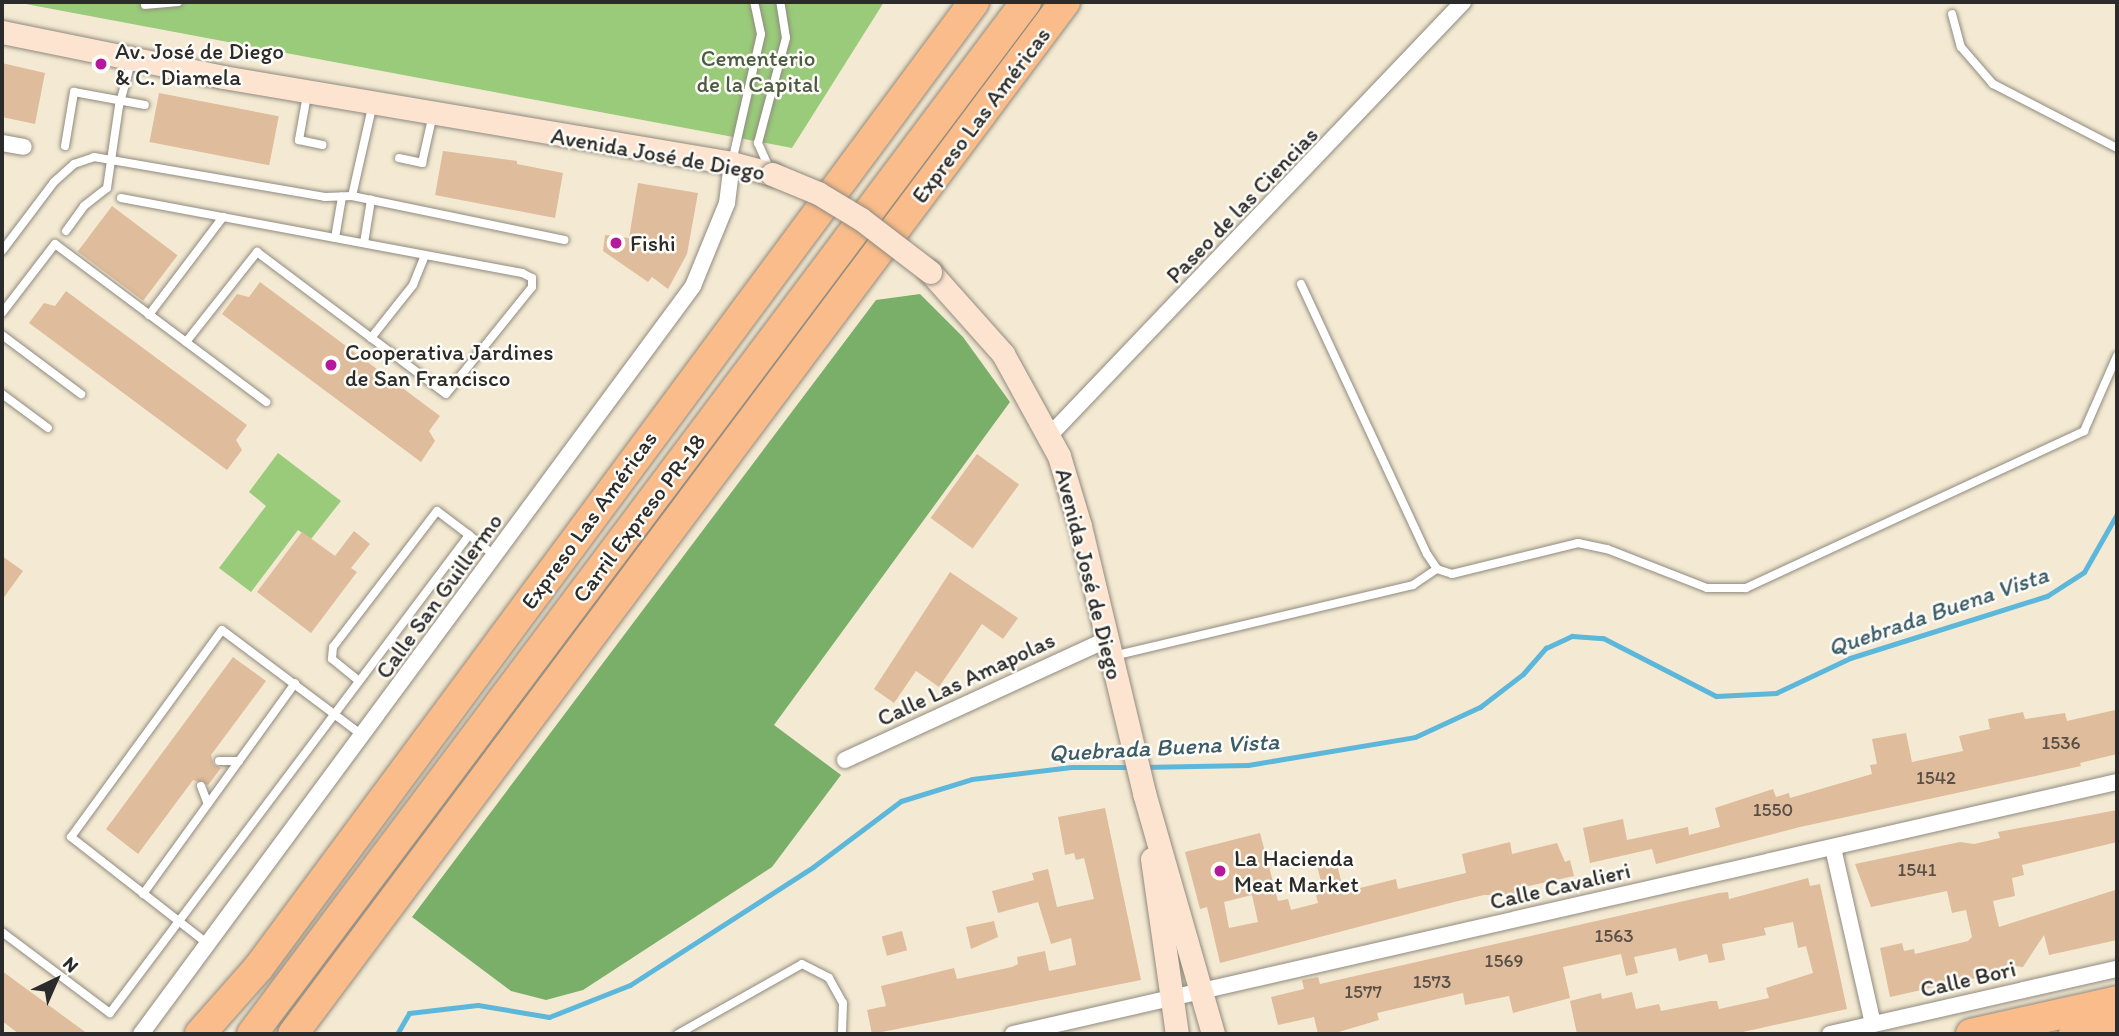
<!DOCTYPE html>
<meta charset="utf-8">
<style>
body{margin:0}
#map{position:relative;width:2119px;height:1036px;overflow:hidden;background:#f4ead3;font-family:Itim,sans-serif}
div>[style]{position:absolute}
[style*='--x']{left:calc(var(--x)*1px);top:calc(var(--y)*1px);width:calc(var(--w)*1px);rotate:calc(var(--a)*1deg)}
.green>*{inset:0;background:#99cb7a}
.forest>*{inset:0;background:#7aaf6a}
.stream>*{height:5px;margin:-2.5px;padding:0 2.5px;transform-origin:2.5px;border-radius:2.5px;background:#5db7da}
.building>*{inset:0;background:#dfbc9b;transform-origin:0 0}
.roads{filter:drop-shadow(0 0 2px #908a7f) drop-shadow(0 0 2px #908a7f)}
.lane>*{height:8px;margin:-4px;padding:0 4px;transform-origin:4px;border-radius:4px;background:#fff}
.street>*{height:16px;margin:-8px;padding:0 8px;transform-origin:8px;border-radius:8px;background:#fff}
.secondary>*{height:23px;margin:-11.5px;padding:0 11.5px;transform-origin:11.5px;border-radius:11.5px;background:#fde4d0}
.highway>*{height:30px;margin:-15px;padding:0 15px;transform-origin:15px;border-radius:15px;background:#f9bc8a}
.bridges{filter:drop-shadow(0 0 2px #908a7f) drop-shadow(0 0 2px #908a7f)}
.secondary-bridge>*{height:23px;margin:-11.5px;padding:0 11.5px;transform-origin:11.5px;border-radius:11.5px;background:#fde4d0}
.dots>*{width:19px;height:19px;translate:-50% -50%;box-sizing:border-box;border:4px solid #fdfcf7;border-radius:50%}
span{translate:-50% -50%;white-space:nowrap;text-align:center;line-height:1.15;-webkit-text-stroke:5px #fdfcf7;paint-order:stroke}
.number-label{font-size:19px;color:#584f47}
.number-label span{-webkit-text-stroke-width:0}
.poi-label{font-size:23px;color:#2b2b2b}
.left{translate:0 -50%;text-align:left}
.park-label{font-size:23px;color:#4c5b43}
.street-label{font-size:23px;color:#2b2b2b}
.water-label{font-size:24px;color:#3c5c68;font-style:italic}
.frame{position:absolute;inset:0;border:4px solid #2b2b2b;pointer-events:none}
.north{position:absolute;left:21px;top:945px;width:70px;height:70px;-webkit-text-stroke:5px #fdfcf7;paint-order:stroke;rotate:44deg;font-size:19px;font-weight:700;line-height:28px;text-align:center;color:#2b2b2b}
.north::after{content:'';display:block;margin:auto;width:24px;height:32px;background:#2b2b2b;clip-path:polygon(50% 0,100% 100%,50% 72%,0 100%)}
</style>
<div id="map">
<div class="green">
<i style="clip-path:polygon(15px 2px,884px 2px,792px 148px)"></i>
<i style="clip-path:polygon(278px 453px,341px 501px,311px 539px,298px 530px,251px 592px,219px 568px,266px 506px,249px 492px)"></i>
</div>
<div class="forest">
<i style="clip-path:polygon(920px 294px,963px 337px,1010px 402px,774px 725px,841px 775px,772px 867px,583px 990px,546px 1000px,511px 991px,412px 917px,876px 300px)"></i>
</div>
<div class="stream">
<i style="--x:1142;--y:767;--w:106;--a:-1.1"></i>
<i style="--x:1248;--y:765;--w:169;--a:-9.5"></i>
<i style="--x:1415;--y:737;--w:72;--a:-24.8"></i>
<i style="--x:1480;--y:707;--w:54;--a:-37.5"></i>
<i style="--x:1523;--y:674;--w:35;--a:-49"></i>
<i style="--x:1546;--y:648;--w:29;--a:-25"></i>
<i style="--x:1572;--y:636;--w:31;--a:4"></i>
<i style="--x:1603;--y:638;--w:127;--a:27.2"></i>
<i style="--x:1716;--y:696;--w:60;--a:-2.9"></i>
<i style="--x:1776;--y:693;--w:82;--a:-25.3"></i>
<i style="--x:1850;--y:658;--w:207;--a:-17.5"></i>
<i style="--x:2047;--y:596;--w:44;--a:-33"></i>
<i style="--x:2084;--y:572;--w:67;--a:-60.4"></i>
<i style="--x:397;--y:1034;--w:24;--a:-60"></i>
<i style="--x:409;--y:1013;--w:69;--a:-6.6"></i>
<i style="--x:478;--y:1005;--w:72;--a:9.6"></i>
<i style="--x:549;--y:1017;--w:87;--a:-21.6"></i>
<i style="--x:630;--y:985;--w:218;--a:-32.8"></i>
<i style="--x:813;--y:867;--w:110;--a:-36.9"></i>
<i style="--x:901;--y:801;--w:74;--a:-17.2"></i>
<i style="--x:972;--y:779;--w:100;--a:-6.9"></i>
<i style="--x:1071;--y:767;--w:62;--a:0"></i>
</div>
<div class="building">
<i style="clip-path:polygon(2px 63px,45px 73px,35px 124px,2px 117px)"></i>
<i style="left:159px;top:93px;width:122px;height:50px;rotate:11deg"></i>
<i style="clip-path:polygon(443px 151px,517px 161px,517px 164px,563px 173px,555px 218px,435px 195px)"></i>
<i style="clip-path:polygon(638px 183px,698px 193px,687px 254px,668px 289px,652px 277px,648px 282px,603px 251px,605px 235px,629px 238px)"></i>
<i style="left:112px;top:206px;width:82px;height:57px;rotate:37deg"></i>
<i style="clip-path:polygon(260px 282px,440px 416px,429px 431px,435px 441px,421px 462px,222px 314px,237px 294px,249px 297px)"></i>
<i style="clip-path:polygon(66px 291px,247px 425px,236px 440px,242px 450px,227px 470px,29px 323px,44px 303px,55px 306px)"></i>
<i style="left:977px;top:454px;width:52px;height:79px;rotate:36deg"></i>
<i style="clip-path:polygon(354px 531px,370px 544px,351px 568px,357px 572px,311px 633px,257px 592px,302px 532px,335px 556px)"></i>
<i style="clip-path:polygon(2px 556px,23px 571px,2px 600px)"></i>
<i style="clip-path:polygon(950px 572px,1018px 618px,1003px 639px,982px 624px,939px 687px,916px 671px,894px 703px,874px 689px)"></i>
<i style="clip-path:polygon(233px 657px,266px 681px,211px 755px,214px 765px,221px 768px,208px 785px,193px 780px,138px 854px,106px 829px)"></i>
<i style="clip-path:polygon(2115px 710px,2117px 754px,2080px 763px,2081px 766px,1800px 827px,1656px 864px,1652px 849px,1590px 863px,1583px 828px,1623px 819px,1627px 840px,1688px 827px,1689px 835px,1720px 827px,1715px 808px,1773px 789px,1776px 797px,1789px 793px,1790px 798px,1872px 774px,1870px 765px,1877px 764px,1872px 739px,1906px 733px,1912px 762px,1963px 751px,1959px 736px,1990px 729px,1988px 719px,2023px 712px,2025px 719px,2065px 713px,2067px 721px)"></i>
<i style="clip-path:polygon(1105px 808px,1141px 980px,872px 1034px,867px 1010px,886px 1006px,881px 986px,954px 968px,957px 979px,1012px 967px,1018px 964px,1017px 957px,1045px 951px,1049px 971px,1076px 965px,1071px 938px,1051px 944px,1038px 902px,998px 913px,992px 891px,1034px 880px,1032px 873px,1048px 869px,1057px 907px,1094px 899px,1084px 858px,1076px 860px,1074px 853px,1065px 855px,1058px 817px)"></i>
<i style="clip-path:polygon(2117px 810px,2117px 842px,2022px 865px,2024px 875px,2012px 878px,2015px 896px,1993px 901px,1999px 927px,2115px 890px,2117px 940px,2049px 955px,2044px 935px,2023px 967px,2006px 965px,2007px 971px,1890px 997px,1880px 948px,1902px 943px,1904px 951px,1914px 949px,1915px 954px,1968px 941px,1972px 937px,1966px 910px,1952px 913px,1947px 891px,1871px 907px,1855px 864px,1960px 842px,1974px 844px,2000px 838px,1998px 832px)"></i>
<i style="clip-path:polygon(evenodd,1260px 833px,1278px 901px,1288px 899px,1291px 910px,1318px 903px,1316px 895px,1324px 893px,1316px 862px,1335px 857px,1344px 892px,1396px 879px,1398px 889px,1466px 873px,1462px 854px,1510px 842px,1512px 854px,1557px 843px,1565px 862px,1570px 860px,1574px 876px,1520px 888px,1521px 896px,1506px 899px,1505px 895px,1484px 895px,1454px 902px,1220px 963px,1207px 907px,1200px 909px,1185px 852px,1260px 833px,1252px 895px,1258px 922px,1229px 928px,1224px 902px,1252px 895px)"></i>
<i style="clip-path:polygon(1808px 878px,1810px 886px,1820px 884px,1847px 1009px,1734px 1034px,1577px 1034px,1570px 1001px,1601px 993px,1602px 999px,1632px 992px,1636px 1009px,1659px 1004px,1661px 1011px,1711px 1001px,1717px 1001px,1719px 1009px,1769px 998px,1766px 988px,1813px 973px,1806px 946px,1798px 948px,1793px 922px,1764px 928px,1766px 935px,1722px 944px,1725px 960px,1709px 963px,1707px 954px,1679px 961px,1676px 948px,1634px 957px,1638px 973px,1626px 976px,1621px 954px,1563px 967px,1570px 998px,1513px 1013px,1509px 996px,1465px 1005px,1463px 993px,1377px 1013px,1379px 1020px,1332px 1034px,1318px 1034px,1314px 1017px,1278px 1025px,1271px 997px,1304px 989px,1302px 980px,1318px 977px,1320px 984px,1719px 893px,1728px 892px,1729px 899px)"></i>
<i style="clip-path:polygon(994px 921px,998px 937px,971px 949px,966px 927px)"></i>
<i style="left:902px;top:931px;width:20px;height:21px;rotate:75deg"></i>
<i style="clip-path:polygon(2px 971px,88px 1034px,19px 1034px,2px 1021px)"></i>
</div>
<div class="roads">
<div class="lane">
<i style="--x:145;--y:5;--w:33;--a:-5"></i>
<i style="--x:1952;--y:14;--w:34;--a:75"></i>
<i style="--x:1961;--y:47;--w:49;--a:49.1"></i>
<i style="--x:1993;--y:84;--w:140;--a:27.3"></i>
<i style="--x:307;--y:95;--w:46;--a:100.1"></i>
<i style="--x:299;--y:140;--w:24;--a:12"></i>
<i style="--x:373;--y:103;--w:95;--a:102.7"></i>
<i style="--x:352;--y:196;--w:217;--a:11.7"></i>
<i style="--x:65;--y:146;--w:55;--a:-80.5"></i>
<i style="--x:74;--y:92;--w:72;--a:10.4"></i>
<i style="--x:399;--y:158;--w:24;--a:12"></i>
<i style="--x:422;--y:163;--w:50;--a:-77.3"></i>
<i style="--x:732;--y:162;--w:131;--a:-77.2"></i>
<i style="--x:761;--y:34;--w:33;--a:-102"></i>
<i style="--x:770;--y:170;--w:30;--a:-114"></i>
<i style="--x:758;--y:143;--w:109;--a:-75.1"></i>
<i style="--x:786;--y:38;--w:36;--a:-99"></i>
<i style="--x:121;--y:198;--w:104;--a:10.6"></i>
<i style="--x:223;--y:217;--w:123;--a:127.1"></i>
<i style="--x:66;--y:231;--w:31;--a:-54"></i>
<i style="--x:84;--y:206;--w:29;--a:-38"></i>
<i style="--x:107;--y:188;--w:83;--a:-81.7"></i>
<i style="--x:119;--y:106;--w:49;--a:-74.5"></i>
<i style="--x:335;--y:238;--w:42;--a:-80.3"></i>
<i style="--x:364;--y:243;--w:44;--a:-80.8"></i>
<i style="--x:2;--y:251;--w:86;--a:-53"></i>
<i style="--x:54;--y:182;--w:27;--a:-42"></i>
<i style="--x:74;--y:164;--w:21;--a:-19"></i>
<i style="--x:94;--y:157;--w:234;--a:9.8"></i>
<i style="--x:325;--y:197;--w:27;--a:-2"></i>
<i style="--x:1301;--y:284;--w:298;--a:65"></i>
<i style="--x:1427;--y:554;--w:18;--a:56"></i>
<i style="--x:1437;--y:569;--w:16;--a:18"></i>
<i style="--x:1452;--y:574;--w:130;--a:-13.8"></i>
<i style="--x:1578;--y:543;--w:30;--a:12"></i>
<i style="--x:1607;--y:549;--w:107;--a:21.3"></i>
<i style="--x:1707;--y:588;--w:39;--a:0"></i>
<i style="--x:1746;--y:588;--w:373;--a:-24.9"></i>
<i style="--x:2084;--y:431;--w:82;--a:-66.3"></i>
<i style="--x:2;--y:313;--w:87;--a:-52.5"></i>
<i style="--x:55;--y:244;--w:264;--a:36.8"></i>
<i style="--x:2;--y:335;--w:99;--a:36.8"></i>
<i style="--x:371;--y:338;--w:68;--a:-51.6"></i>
<i style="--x:413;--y:285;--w:32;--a:-68"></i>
<i style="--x:186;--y:342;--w:115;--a:-51.7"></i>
<i style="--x:257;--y:252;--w:236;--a:36.9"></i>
<i style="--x:446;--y:394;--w:137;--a:-51.2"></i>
<i style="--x:532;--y:287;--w:9;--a:-90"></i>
<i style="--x:532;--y:278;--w:11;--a:-153"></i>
<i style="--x:522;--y:273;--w:304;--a:-169.4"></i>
<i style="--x:2;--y:394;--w:57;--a:36.5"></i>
<i style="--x:469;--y:535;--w:35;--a:39"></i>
<i style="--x:1113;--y:656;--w:308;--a:-13.3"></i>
<i style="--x:1413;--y:585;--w:29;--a:-34"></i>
<i style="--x:219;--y:761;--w:20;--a:0"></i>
<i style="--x:201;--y:786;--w:19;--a:69"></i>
<i style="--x:143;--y:894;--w:260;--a:-54.2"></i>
<i style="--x:2;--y:932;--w:135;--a:36.9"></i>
<i style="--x:110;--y:1013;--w:598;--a:-53.09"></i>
<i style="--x:469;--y:535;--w:40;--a:-143"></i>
<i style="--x:437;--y:511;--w:171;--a:127.4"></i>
<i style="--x:333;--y:647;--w:12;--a:95"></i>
<i style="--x:332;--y:659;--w:33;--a:39"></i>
<i style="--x:208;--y:944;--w:174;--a:-142"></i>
<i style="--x:71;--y:837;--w:256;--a:-53.9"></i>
<i style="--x:222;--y:630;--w:175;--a:36.9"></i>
<i style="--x:678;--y:1034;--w:142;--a:-29.4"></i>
<i style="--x:802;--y:964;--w:30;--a:27"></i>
<i style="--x:829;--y:978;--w:29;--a:61"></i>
<i style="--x:843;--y:1003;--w:31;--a:92"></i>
</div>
<div class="street">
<i style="--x:2;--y:143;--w:22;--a:10"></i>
<i style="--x:1049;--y:436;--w:600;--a:-46.35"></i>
<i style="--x:845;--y:760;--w:287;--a:-24.7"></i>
<i style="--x:1833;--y:848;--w:180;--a:77.2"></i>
<i style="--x:141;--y:1034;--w:930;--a:-53.57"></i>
<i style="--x:693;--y:286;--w:90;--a:-67.7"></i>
<i style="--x:727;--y:203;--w:40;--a:-82.9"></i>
<i style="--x:1013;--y:1034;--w:1132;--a:-12.86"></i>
<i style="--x:1830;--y:1034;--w:294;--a:-12.8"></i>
</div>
<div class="secondary">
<i style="--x:2;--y:32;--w:226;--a:11.5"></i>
<i style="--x:223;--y:77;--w:516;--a:9.59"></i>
<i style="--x:732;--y:163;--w:41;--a:15.4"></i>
<i style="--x:930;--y:272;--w:110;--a:48.3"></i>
<i style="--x:1003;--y:354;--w:116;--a:61.2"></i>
<i style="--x:1059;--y:456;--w:73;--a:73.3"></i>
<i style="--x:1080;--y:526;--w:275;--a:76.5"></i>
<i style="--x:1144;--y:793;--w:251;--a:74"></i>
<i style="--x:1152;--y:859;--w:177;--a:81.9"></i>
</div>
<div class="highway">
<i style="--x:200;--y:1034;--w:89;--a:-48.6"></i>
<i style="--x:259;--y:967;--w:1201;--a:-53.46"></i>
<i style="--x:252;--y:1034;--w:1290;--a:-53.13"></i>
<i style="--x:293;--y:1034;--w:1289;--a:-53.2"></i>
<i style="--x:1971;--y:1034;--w:150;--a:-12.7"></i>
<i style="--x:2074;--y:1034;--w:44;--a:-13.1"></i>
</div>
</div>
<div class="bridges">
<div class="secondary-bridge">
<i style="--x:772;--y:174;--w:50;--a:22.4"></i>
<i style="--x:818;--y:193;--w:50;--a:31.2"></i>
<i style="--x:861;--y:219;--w:87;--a:37.5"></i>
</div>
</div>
<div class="dots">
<i style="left:101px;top:64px;background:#b5179e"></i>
<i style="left:616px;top:243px;background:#b5179e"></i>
<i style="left:331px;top:365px;background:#b5179e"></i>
<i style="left:1220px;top:871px;background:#b5179e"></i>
</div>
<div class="number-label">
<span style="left:2061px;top:743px">1536</span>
<span style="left:1936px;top:778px">1542</span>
<span style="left:1773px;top:810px">1550</span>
<span style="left:1917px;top:870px">1541</span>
<span style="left:1614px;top:936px">1563</span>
<span style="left:1504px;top:961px">1569</span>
<span style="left:1432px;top:982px">1573</span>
<span style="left:1363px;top:992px">1577</span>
</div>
<div class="poi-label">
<span class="left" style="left:115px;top:64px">Av. José de Diego<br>&amp; C. Diamela</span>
<span class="left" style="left:630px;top:243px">Fishi</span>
<span class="left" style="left:345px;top:365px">Cooperativa Jardines<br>de San Francisco</span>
<span class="left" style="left:1234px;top:871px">La Hacienda<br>Meat Market</span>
</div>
<div class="park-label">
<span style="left:758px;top:71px">Cementerio<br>de la Capital</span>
</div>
<div class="street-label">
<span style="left:981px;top:115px;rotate:-53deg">Expreso Las Américas</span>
<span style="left:658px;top:154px;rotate:10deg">Avenida José de Diego</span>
<span style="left:1242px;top:205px;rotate:-46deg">Paseo de las Ciencias</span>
<span style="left:639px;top:518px;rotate:-53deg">Carril Expreso PR-18</span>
<span style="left:589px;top:520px;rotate:-54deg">Expreso Las Américas</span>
<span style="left:1089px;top:574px;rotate:76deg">Avenida José de Diego</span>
<span style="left:439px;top:596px;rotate:-54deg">Calle San Guillermo</span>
<span style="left:966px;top:679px;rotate:-25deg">Calle Las Amapolas</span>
<span style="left:1560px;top:886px;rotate:-13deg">Calle Cavalieri</span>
<span style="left:1968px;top:979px;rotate:-13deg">Calle Bori</span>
</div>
<div class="water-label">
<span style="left:1938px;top:611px;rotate:-19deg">Quebrada Buena Vista</span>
<span style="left:1164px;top:747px;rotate:-3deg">Quebrada Buena Vista</span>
</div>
<div class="frame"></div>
<div class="north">N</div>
</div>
